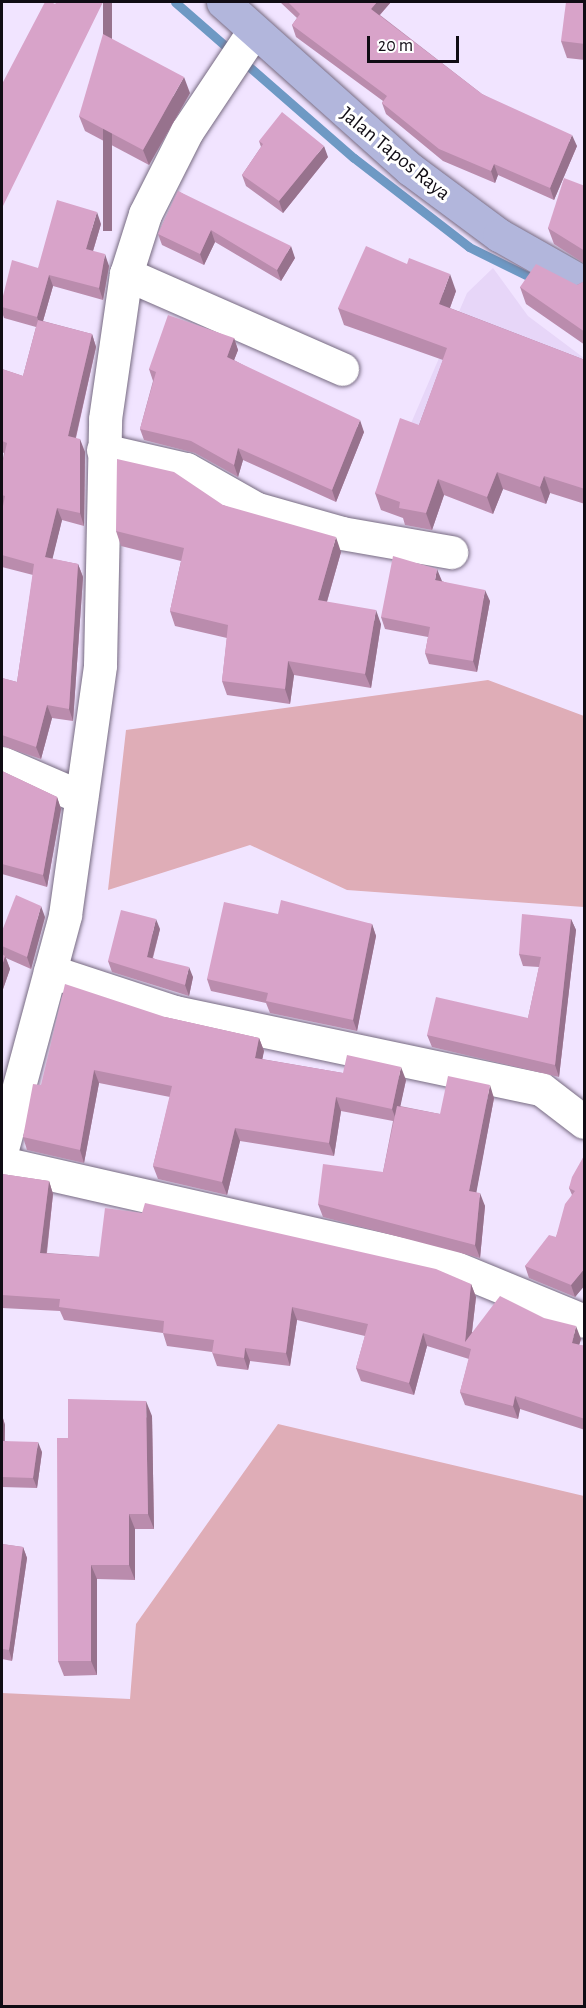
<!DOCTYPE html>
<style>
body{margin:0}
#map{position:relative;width:586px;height:2008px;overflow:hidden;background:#f1e4ff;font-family:"Alegreya Sans",sans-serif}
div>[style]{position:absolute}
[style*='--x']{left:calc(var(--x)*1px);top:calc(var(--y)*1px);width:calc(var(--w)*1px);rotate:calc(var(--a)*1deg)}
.built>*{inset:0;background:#e7d6f8}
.green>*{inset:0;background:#dfadb7}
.stream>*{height:9px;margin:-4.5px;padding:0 4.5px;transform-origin:4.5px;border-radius:4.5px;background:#6e99c4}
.roads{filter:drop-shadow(0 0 2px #766a81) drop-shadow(0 0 2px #766a81)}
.minor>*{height:33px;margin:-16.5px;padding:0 16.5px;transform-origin:16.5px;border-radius:16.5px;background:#fff}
.major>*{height:33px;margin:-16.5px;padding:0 16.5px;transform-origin:16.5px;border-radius:16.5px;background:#b2b6dc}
.wall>*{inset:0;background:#ba8cad}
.shaded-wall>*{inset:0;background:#97728d;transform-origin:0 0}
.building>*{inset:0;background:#d8a3c9}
span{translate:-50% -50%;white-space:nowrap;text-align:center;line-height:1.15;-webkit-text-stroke:6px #fff;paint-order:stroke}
.street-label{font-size:21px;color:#100c14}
.frame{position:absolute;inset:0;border:3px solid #100c14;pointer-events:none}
.scale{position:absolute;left:367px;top:36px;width:92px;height:27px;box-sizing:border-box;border:3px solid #100c14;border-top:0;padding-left:8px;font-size:18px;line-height:21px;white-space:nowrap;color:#100c14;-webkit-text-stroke:4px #fff;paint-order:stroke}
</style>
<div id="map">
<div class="built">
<i style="clip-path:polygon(493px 268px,528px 316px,584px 358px,584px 396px,409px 428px,467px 293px)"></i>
</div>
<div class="green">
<i style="clip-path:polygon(488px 680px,584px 716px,584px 907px,347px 890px,250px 845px,108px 890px,126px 730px)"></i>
<i style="clip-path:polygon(278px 1424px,584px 1496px,584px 2006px,2px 2006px,2px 1693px,130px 1699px,136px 1624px)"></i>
</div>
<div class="stream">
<i style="--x:175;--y:2;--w:237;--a:41.1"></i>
<i style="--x:354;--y:158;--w:145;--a:37.7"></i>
<i style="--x:469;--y:247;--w:77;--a:26.2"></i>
</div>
<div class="roads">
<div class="minor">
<i style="--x:126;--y:274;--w:236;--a:23.7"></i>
<i style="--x:103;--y:450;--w:85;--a:12.9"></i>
<i style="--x:186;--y:469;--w:81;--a:29.4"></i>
<i style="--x:257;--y:509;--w:88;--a:15.8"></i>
<i style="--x:342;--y:533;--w:111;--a:9.9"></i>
<i style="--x:2;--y:763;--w:86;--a:23.3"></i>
<i style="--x:50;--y:971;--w:132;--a:18.2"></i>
<i style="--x:175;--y:1012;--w:374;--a:11.9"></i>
<i style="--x:541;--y:1089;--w:54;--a:37.5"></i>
<i style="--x:2;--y:1149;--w:242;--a:-74.9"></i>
<i style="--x:65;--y:915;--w:252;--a:-82"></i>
<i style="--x:100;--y:665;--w:246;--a:-88.8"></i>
<i style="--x:105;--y:419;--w:147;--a:-81.8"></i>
<i style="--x:126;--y:274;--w:63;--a:-72.4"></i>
<i style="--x:145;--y:214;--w:93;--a:-63.2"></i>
<i style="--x:187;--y:131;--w:119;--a:-56.3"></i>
<i style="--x:2;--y:1163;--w:455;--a:12.8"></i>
<i style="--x:446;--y:1264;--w:149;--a:22.4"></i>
</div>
<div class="major">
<i style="--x:223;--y:2;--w:251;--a:41.8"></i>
<i style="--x:410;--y:169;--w:111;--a:36.6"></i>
<i style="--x:499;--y:235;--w:98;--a:29.5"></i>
</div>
</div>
<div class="wall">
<i style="clip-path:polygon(280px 2px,391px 2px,380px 15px,482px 94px,577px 146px,554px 200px,498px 175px,495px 183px,443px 161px,386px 114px,382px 103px,383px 101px,296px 37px,292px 25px,297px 18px)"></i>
<i style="clip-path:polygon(585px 2px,585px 60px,567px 58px,561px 41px)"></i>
<i style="clip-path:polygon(190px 93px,149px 165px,85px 131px,79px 116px)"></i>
<i style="clip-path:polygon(259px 141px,328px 157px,283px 213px,246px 186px,242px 175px,261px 147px)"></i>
<i style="clip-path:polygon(585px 186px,585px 264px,554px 244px,548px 228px)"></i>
<i style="clip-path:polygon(178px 191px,295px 258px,281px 281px,215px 242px,204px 265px,162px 245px,158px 234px)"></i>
<i style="clip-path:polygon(101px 224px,93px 251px,109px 266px,103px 300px,53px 286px,43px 321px,92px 334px,96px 347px,76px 438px,85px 452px,84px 526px,62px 520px,52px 559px,78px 564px,83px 577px,73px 721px,52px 718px,41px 759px,2px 746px,2px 678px,17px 682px,33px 575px,2px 567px,2px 465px,4px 453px,2px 452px,2px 369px,23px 376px,36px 327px,4px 318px,2px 312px,2px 300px,38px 268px)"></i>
<i style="clip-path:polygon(585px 281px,585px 345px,526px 304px,520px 287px,577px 285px)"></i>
<i style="clip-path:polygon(456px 291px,450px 308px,585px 360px,585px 504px,550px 493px,546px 504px,503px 489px,493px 514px,444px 495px,432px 530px,405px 525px,403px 518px,381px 510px,375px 493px,419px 425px,443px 360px,344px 325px,338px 308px)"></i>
<i style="clip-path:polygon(234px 338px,238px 350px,234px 360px,364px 432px,336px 502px,243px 460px,238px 477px,195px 453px,144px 440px,140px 429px,153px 381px,149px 369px)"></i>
<i style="clip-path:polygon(223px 505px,341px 552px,327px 602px,381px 624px,371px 688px,294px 675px,290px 704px,227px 695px,222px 681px,227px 638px,175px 626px,170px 611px,181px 561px,121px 546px,116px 531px)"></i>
<i style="clip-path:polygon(442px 581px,490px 601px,477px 672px,429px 664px,425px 653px,428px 637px,385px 629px,381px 617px)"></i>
<i style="clip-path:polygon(2px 771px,57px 797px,61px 809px,47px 887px,2px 874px)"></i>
<i style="clip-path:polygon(278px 914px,372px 924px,376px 936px,357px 1031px,270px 1013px,266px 1003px,211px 991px,207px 979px)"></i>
<i style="clip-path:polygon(45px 917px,31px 969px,6px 958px,10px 969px,2px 992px,2px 931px)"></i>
<i style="clip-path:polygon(571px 919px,576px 930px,559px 1077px,432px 1047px,427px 1035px,528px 1018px,539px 967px,523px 966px,519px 954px)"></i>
<i style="clip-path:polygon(160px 929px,153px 958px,193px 977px,189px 996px,112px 972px,108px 961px)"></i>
<i style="clip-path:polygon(165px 1017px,259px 1038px,264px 1051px,262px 1059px,343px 1073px,406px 1080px,400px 1106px,440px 1114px,494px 1098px,476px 1192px,485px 1206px,480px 1258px,323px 1217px,318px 1204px,383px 1172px,393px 1121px,341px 1111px,334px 1156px,240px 1141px,227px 1195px,158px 1179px,153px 1166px,170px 1097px,99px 1083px,84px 1163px,27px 1150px,23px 1137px,41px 1085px)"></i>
<i style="clip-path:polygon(585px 1154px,585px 1285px,575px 1297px,529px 1278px,525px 1266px,556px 1237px,572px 1195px,569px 1188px)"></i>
<i style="clip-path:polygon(2px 1174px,49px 1181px,53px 1194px,47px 1253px,471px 1284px,476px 1297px,472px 1332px,581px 1339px,579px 1345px,585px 1346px,585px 1430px,520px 1409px,518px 1419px,465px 1405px,460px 1392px,469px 1359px,427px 1346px,414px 1395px,361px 1381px,356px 1368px,365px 1336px,297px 1320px,290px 1366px,250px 1361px,248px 1370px,217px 1366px,212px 1352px,167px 1346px,163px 1333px,64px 1320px,60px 1311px,2px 1308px)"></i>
<i style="clip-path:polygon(2px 1415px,5px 1425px,5px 1441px,42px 1452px,37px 1488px,2px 1487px)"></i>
<i style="clip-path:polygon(152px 1416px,154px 1529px,135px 1529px,135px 1580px,97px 1579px,97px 1675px,64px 1676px,58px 1661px,68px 1438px)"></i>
<i style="clip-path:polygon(2px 1544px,23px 1547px,27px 1558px,12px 1661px,2px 1659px)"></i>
</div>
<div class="shaded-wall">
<i style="left:103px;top:2px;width:9px;height:229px"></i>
<i style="clip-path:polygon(377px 2px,391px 2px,375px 20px,371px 9px)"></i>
<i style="clip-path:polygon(184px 77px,190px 93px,149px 165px,143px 150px)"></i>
<i style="clip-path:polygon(572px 135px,577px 146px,554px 200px,550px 188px)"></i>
<i style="clip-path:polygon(324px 146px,328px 157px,283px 213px,279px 201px)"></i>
<i style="clip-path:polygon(494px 164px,498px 175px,495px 183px,491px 171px)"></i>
<i style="clip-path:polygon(97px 212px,101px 224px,90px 261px,86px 249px)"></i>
<i style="clip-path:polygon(211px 230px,215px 242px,204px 265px,200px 254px)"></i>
<i style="clip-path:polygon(291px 246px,295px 258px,281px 281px,277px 270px)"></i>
<i style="clip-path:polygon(105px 254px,109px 266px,103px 300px,99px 288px)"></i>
<i style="clip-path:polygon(450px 274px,456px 291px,445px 321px,439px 304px)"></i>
<i style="clip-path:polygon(49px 275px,53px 286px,41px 328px,37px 317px)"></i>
<i style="clip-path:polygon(92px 334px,96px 347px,73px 449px,68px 436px)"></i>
<i style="clip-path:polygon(234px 338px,238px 350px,231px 368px,227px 357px)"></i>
<i style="clip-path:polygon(360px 420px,364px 432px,336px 502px,332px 490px)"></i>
<i style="clip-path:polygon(80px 439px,85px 452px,84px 526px,80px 513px)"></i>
<i style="clip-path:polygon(238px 448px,243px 460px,238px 477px,234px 465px)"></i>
<i style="clip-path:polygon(497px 472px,503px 489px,493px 514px,487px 497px)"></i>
<i style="clip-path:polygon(544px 476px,550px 493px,546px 504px,540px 487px)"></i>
<i style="clip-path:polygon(438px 479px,444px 495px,432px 530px,426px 513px)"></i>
<i style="clip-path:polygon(57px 508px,62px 520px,50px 569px,45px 557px)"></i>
<i style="clip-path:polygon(336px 537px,341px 552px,323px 615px,318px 600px)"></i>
<i style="clip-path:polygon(78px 564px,83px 577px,73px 721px,69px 709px)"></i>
<i style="clip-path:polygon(437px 569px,442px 581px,440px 592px,435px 580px)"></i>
<i style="clip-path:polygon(485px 590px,490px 601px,477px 672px,473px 661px)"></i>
<i style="clip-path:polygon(376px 610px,381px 624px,371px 688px,365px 674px)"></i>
<i style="clip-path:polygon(288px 661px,294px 675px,290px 704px,285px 689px)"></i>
<i style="clip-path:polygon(47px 705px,52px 718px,41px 759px,36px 747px)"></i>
<i style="clip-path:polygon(57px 797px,61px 809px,47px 887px,43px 875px)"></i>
<i style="clip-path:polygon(41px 906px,45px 917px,31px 969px,27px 957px)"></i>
<i style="clip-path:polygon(156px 919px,160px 929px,150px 967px,147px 957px)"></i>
<i style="clip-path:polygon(571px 919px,576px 930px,559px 1077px,555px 1065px)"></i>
<i style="clip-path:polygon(372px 924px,376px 936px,357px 1031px,353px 1020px)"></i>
<i style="clip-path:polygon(5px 956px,10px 969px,2px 992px,2px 966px)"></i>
<i style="clip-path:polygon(189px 967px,193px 977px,189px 996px,185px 985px)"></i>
<i style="clip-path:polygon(259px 1038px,264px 1051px,260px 1071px,255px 1058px)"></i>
<i style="clip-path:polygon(401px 1067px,406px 1080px,397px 1122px,392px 1109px)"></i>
<i style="clip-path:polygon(94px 1070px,99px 1083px,84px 1163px,80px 1150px)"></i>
<i style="clip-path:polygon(490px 1085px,494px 1098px,474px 1205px,469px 1191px)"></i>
<i style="clip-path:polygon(336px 1097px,341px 1111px,334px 1156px,329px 1143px)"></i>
<i style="clip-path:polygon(235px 1128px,240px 1141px,227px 1195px,222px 1182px)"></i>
<i style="clip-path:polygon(49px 1181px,53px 1194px,45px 1266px,40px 1253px)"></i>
<i style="clip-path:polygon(480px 1193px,485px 1206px,480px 1258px,475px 1245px)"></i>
<i style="clip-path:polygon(585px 1268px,585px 1285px,575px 1297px,571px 1285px)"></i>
<i style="clip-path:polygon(471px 1284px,476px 1297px,470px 1348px,465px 1342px)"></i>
<i style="clip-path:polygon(292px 1307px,297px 1320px,290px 1366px,286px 1353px)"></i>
<i style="clip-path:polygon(576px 1326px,581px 1339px,576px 1355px,572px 1343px)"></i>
<i style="clip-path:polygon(423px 1333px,427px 1346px,414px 1395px,409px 1383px)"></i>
<i style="clip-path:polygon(245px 1348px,250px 1361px,248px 1370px,244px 1358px)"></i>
<i style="clip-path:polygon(515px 1396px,520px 1409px,518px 1419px,513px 1406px)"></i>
<i style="clip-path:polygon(146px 1401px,152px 1416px,154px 1529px,148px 1514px)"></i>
<i style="clip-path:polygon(2px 1415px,5px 1425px,4px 1451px,2px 1443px)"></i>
<i style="clip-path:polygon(38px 1442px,42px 1452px,37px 1488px,33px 1478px)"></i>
<i style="clip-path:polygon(129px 1514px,135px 1529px,135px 1580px,129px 1565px)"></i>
<i style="clip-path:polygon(23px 1547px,27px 1558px,12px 1661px,9px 1650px)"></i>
<i style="clip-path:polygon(91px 1565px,97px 1579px,97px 1675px,91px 1661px)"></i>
</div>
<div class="building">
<i style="clip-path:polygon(45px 2px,51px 2px,55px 4px,57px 2px,103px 2px,2px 208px,2px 84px)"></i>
<i style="clip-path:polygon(288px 2px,377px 2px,371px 9px,482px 94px,572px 135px,550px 188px,494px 164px,491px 171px,439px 149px,382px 103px,387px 96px,292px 25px,300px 14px)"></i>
<i style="clip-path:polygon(566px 2px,585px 2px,585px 44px,561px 41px)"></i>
<i style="clip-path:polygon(103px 34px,184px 77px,143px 150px,79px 116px)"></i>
<i style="clip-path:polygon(282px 112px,324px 146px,279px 201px,242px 175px,263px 144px,259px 141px)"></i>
<i style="clip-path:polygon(564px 178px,585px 186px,585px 251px,548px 228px)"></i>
<i style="clip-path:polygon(178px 191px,291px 246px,277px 270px,211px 230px,200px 254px,158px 234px)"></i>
<i style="clip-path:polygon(57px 200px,97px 212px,86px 249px,105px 254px,99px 288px,49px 275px,37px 317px,2px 307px,2px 300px,12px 260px,38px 268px)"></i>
<i style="clip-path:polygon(366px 246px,407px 264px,409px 258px,450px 274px,439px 304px,585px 360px,585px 489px,544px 476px,540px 487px,497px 472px,487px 497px,438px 479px,426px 513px,399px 508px,400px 502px,375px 493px,400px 418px,419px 425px,447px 348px,338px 308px)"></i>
<i style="clip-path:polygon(536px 264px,577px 285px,585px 281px,585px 332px,520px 287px)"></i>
<i style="clip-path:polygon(168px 315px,234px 338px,227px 357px,360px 420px,332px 490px,238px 448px,234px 465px,191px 441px,140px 429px,156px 372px,149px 369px)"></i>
<i style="clip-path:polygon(38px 320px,92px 334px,68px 436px,80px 439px,80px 513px,57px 508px,45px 557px,78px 564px,69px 709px,47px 705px,36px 747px,2px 735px,2px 678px,17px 682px,34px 564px,2px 555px,2px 511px,5px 496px,2px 495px,2px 465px,7px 443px,2px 441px,2px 369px,23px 376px)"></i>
<i style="clip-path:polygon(117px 459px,174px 472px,223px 505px,336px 537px,318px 600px,376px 610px,365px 674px,288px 661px,285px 689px,222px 681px,228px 625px,170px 611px,184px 548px,116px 531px)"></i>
<i style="clip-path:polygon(393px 556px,437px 569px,435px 580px,485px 590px,473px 661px,425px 653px,430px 627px,381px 617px)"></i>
<i style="clip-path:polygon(2px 771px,57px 797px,43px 875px,2px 864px)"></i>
<i style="clip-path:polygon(16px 895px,41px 906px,27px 957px,2px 946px,2px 931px)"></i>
<i style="clip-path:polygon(281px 900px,372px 924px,353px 1020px,266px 1001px,268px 993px,207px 979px,224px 902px,278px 914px)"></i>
<i style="clip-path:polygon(121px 910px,156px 919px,147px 957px,189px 967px,185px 985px,108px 961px)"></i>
<i style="clip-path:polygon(522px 914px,571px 919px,555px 1065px,427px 1035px,436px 997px,528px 1018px,541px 957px,519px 954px)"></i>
<i style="clip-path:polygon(2px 954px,5px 956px,2px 966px)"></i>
<i style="clip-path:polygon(65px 984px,165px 1017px,259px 1038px,255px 1058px,343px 1073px,347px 1055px,401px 1067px,392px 1109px,336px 1097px,329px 1143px,235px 1128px,222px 1182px,153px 1166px,172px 1086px,94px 1070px,80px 1150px,23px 1137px,33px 1084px,41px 1085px)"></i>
<i style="clip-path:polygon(448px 1076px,490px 1085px,469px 1191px,480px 1193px,475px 1245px,318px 1204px,323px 1164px,383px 1172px,397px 1106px,440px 1114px)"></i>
<i style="clip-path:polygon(585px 1154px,585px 1268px,571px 1285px,525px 1266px,549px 1235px,556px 1237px,565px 1204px,575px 1191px,569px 1188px,572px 1177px)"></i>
<i style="clip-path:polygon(2px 1174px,49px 1181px,40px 1253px,99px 1257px,105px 1208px,142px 1213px,145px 1203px,436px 1269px,471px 1284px,465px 1342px,500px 1296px,544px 1318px,576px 1326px,572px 1343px,585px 1346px,585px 1419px,515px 1396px,513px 1406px,460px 1392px,471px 1349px,423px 1333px,409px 1383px,356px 1368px,368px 1324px,292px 1307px,286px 1353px,245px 1348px,244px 1358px,212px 1353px,214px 1340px,163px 1333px,164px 1321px,59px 1307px,60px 1299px,2px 1295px)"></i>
<i style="clip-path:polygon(68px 1399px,146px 1401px,148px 1514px,129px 1514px,129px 1565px,91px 1565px,91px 1661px,58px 1661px,57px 1438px,68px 1438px)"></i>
<i style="clip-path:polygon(2px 1441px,38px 1442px,33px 1478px,2px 1477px)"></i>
<i style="clip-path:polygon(2px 1544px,23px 1547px,9px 1650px,2px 1649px)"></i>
</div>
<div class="street-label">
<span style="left:395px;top:154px;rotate:39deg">Jalan Tapos Raya</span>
</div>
<div class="frame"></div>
<div class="scale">20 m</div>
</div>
